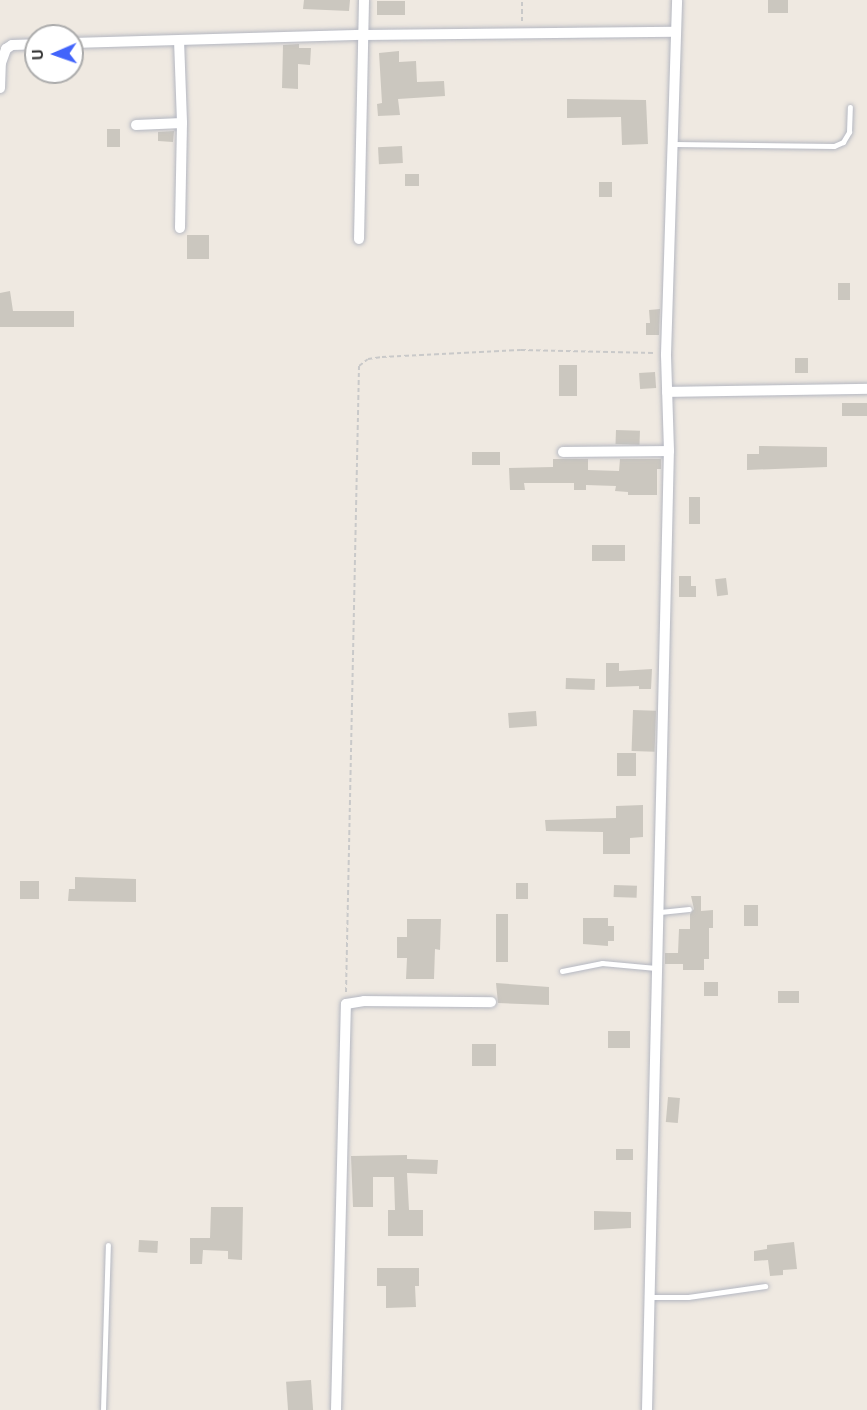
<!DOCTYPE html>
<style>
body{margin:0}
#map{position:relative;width:867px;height:1410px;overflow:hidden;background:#efe9e1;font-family:"Space Grotesk",sans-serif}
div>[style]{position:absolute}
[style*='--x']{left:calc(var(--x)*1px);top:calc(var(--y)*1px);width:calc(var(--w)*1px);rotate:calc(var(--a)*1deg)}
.building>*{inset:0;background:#cbc7bf;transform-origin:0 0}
.path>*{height:2px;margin-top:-1px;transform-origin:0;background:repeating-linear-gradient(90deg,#c9c9c9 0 4.5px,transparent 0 7.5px)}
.roads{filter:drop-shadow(0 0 2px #b4b7c1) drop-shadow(0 0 2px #b4b7c1)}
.lane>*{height:5px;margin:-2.5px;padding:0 2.5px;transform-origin:2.5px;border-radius:2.5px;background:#fff}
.street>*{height:10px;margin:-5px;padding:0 5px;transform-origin:5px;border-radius:5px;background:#fff}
span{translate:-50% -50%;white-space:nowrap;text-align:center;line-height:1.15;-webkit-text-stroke:4.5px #fff;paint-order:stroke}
.north{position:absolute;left:24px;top:24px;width:60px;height:60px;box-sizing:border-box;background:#fff;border:2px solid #ababab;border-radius:50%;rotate:268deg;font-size:16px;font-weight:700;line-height:24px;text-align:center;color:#2e2e2e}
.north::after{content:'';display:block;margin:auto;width:21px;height:27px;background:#4264fb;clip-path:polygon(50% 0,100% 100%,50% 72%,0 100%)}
</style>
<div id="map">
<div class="building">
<i style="clip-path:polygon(304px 0,350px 0,349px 11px,303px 9px)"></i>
<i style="left:768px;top:0;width:20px;height:13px"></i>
<i style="left:377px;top:1px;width:28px;height:14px"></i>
<i style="clip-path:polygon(299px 44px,299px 48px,311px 48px,310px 65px,298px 64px,298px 89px,282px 88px,283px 45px)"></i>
<i style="clip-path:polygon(399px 51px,399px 62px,416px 61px,417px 82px,444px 81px,445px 96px,398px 99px,400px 115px,378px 116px,377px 104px,382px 103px,379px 53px)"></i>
<i style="clip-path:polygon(567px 99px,646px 100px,648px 144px,622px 145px,621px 117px,567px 118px)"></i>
<i style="left:107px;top:129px;width:13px;height:18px"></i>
<i style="clip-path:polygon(174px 131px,173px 142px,158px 141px,158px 132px)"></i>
<i style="left:402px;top:146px;width:17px;height:24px;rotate:87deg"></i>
<i style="left:405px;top:174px;width:14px;height:12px"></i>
<i style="left:612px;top:182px;width:15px;height:13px;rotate:90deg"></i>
<i style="left:187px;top:235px;width:22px;height:24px"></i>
<i style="left:838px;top:283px;width:12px;height:17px"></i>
<i style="clip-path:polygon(10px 291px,13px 311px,74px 311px,74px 327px,0 327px,0 293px)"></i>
<i style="clip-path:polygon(660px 309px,659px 335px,646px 335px,646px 323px,650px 323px,649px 310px)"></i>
<i style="left:808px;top:358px;width:15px;height:13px;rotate:90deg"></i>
<i style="left:559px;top:365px;width:18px;height:31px"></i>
<i style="left:655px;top:372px;width:16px;height:16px;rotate:86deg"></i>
<i style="left:867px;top:403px;width:13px;height:25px;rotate:90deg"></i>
<i style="left:616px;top:430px;width:24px;height:14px;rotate:2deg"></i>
<i style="clip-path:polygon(759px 446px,827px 447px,827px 467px,747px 470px,747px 454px,759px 454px)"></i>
<i style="left:500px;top:452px;width:13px;height:28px;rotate:90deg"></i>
<i style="clip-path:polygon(553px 459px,588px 459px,588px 470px,619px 471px,620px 459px,661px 459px,661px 469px,657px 469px,657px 495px,628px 495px,628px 492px,615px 491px,616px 486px,586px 485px,586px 490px,574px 490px,574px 483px,524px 483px,525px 490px,510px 490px,509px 468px,553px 467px)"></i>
<i style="left:689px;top:497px;width:11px;height:27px"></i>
<i style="left:592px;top:545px;width:33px;height:16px"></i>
<i style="clip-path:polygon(679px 576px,691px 576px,691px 586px,696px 586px,696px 597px,679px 597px)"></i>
<i style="left:726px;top:578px;width:17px;height:11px;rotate:83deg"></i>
<i style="clip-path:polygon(606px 663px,619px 663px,619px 671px,652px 669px,651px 689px,639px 689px,639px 686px,606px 687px)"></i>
<i style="left:566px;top:678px;width:29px;height:11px;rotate:2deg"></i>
<i style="left:633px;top:710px;width:23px;height:41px;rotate:2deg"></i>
<i style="left:536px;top:711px;width:15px;height:28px;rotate:86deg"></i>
<i style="left:617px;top:753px;width:19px;height:23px"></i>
<i style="clip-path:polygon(643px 805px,643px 837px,630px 838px,630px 854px,603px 854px,603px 832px,546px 831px,545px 820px,616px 818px,616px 806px)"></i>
<i style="clip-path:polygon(75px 877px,136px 879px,136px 902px,68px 901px,69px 889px,75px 889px)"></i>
<i style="left:20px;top:881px;width:19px;height:18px"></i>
<i style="left:516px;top:883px;width:12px;height:16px"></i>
<i style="left:614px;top:885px;width:23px;height:12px;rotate:2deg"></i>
<i style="clip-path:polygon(691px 896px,701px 896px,701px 911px,713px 910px,713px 928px,709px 928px,709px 959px,704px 959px,704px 970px,683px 970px,683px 964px,665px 964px,665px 953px,678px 953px,679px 929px,690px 929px,690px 914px,694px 909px)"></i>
<i style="left:744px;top:905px;width:14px;height:21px"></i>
<i style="left:496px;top:914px;width:12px;height:48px"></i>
<i style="clip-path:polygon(583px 918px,608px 918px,608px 926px,614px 926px,614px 941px,608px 941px,608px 946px,583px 944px)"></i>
<i style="clip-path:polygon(407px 919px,441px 919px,440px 950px,435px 949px,434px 979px,406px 979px,407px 958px,397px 958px,397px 937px,407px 937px)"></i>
<i style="left:704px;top:982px;width:14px;height:14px"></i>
<i style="clip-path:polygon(496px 983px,549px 987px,549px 1005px,498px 1003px)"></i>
<i style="left:799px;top:991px;width:12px;height:21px;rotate:90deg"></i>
<i style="left:630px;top:1031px;width:17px;height:22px;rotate:90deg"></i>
<i style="left:472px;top:1044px;width:24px;height:22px"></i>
<i style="left:668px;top:1097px;width:12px;height:25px;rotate:5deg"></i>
<i style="left:616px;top:1149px;width:17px;height:11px"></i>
<i style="clip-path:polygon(407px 1155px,407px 1159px,438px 1160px,437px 1174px,407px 1173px,409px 1210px,423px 1210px,423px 1236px,388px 1236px,388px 1210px,395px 1210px,394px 1177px,373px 1177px,373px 1207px,353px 1207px,351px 1156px)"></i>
<i style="clip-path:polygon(211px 1207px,243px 1207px,242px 1260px,228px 1259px,228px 1251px,203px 1250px,202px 1264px,190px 1264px,190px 1238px,210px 1238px)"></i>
<i style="clip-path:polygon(594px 1211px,631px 1212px,631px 1228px,594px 1230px)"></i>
<i style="left:139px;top:1240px;width:19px;height:12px;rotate:3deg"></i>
<i style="clip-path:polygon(794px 1242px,797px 1269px,783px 1270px,783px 1275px,770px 1276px,768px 1260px,754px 1261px,754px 1251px,767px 1249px,767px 1245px)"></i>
<i style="clip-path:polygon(377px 1268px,419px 1268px,419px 1286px,415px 1286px,416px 1307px,386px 1308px,386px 1286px,377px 1286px)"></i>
<i style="left:311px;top:1380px;width:30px;height:25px;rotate:86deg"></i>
</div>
<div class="path">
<i style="--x:522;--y:21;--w:21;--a:-90"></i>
<i style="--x:346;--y:992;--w:626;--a:-88.81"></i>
<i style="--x:359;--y:366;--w:11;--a:-38"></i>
<i style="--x:368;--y:359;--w:14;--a:-8"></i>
<i style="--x:382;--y:357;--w:139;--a:-2.9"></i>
<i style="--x:521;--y:350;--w:133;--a:1.3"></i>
</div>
<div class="roads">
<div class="lane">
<i style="--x:674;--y:144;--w:160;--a:0.7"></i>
<i style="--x:834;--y:146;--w:10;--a:-24"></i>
<i style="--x:843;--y:142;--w:12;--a:-59"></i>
<i style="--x:849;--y:132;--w:25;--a:-88"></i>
<i style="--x:660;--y:912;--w:29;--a:-6"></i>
<i style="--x:562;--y:971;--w:41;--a:-11.3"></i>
<i style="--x:602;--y:963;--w:54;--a:5.3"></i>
<i style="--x:649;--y:1297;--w:39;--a:0"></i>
<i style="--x:688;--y:1297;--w:78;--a:-8.1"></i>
<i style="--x:103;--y:1410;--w:165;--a:-88.3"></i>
</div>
<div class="street">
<i style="--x:179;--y:40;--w:83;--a:87.9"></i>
<i style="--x:182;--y:123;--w:105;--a:91.1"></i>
<i style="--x:72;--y:43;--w:292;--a:-1.6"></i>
<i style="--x:364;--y:35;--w:312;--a:-0.6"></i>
<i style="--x:0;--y:88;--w:25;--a:-88"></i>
<i style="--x:1;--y:63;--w:15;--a:-70"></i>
<i style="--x:6;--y:49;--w:7;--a:-34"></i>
<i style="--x:12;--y:45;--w:24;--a:-2"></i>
<i style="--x:136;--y:125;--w:46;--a:-2.5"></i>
<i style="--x:359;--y:239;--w:239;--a:-88.8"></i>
<i style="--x:667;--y:392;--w:200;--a:-0.9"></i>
<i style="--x:563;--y:452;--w:106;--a:-0.5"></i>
<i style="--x:336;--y:1410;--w:406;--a:-88.6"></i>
<i style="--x:346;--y:1004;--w:18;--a:-9"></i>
<i style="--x:364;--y:1001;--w:127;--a:0.5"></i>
<i style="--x:647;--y:1410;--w:959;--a:-88.69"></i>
<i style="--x:669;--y:451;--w:97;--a:-91.8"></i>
<i style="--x:666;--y:354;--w:354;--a:-88.2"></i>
</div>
</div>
<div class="north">U</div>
</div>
